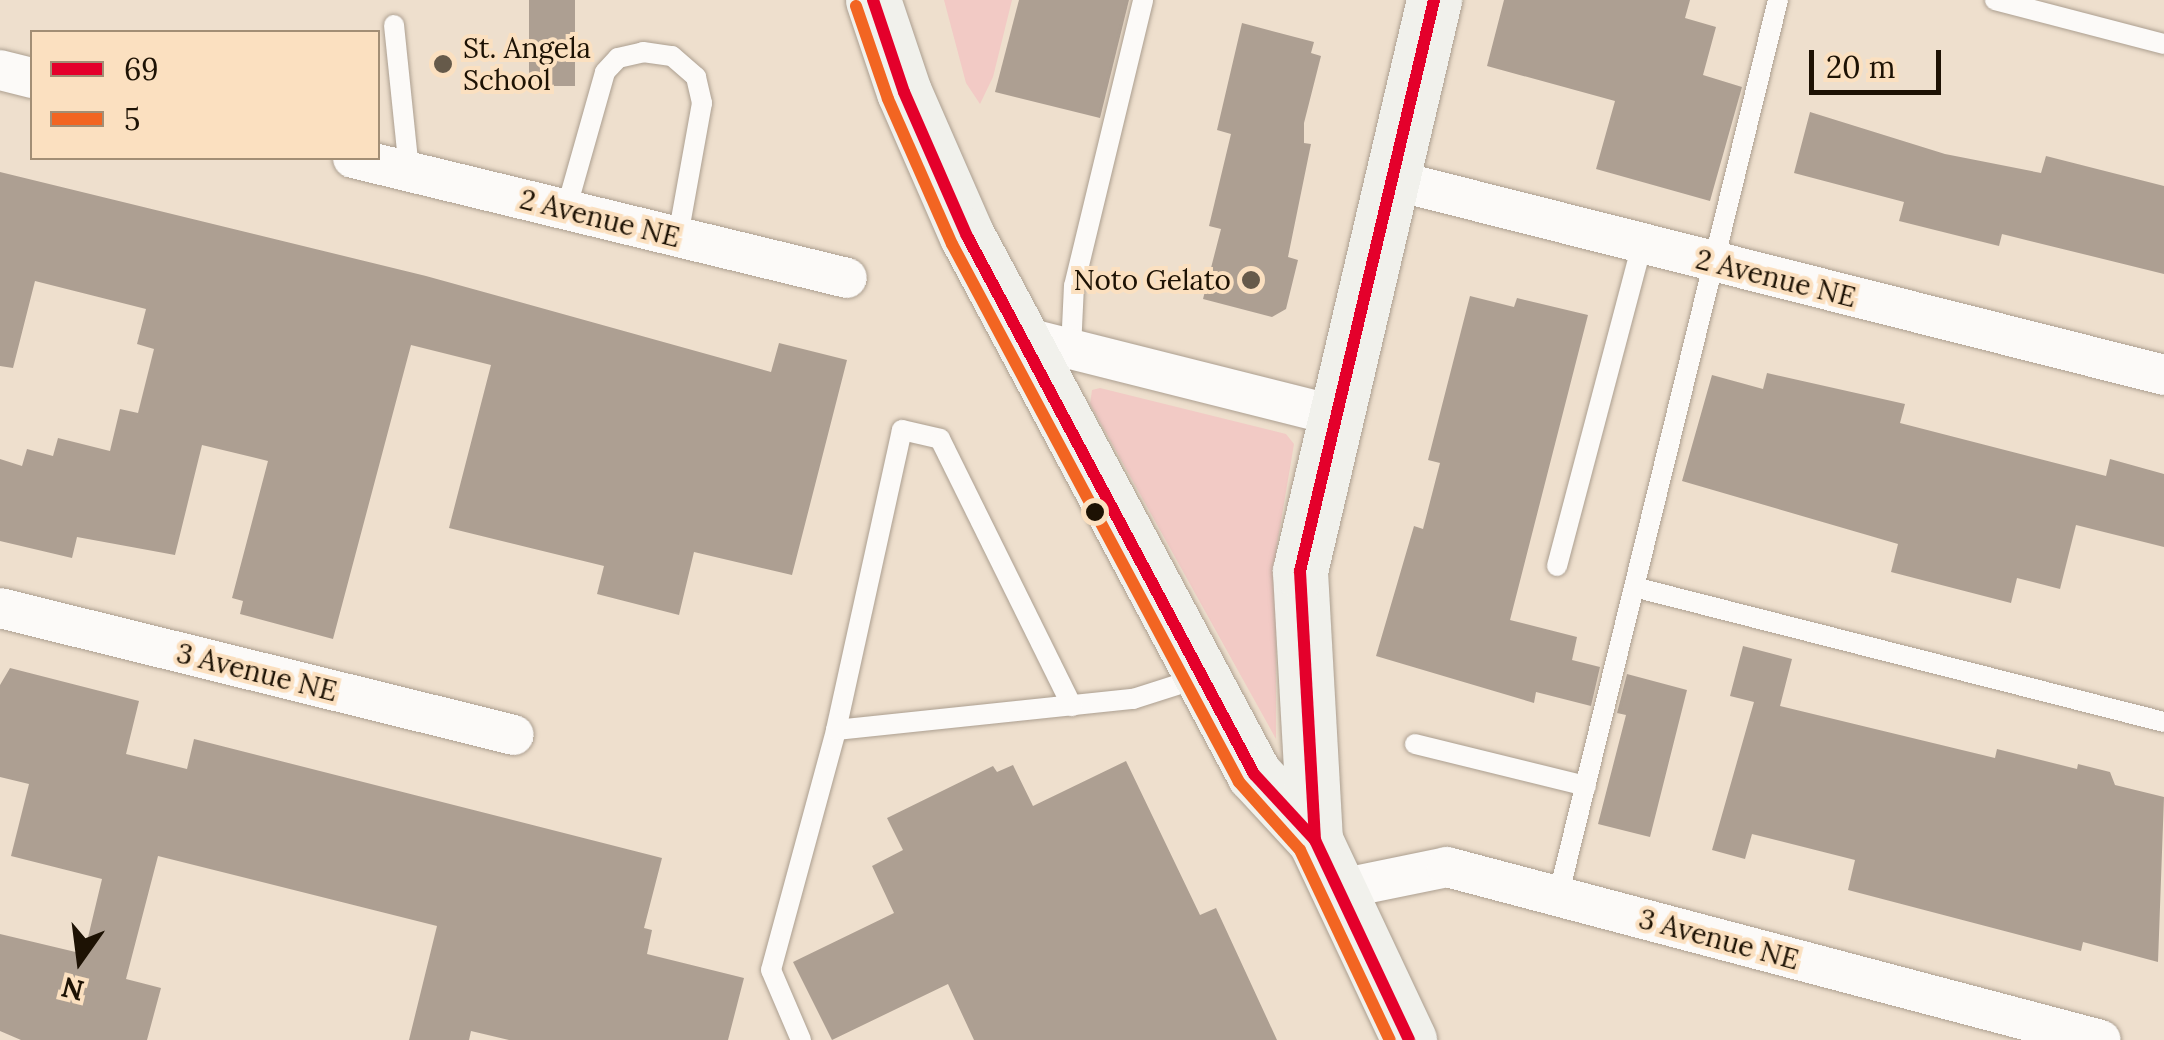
<!DOCTYPE html>
<style>
body{margin:0}
#map{position:relative;width:2164px;height:1040px;overflow:hidden;background:#eedfcd;font-family:Lora,serif}
div>[style]{position:absolute}
[style*='--x']{left:calc(var(--x)*1px);top:calc(var(--y)*1px);width:calc(var(--w)*1px);rotate:calc(var(--a)*1deg)}
.green>*{inset:0;background:#f2cac5}
.building>*{inset:0;background:#ad9f92;transform-origin:0 0}
.roads{filter:drop-shadow(0 0 2px #ac9f90) drop-shadow(0 0 2px #ac9f90)}
.service>*{height:20px;margin:-10px;padding:0 10px;transform-origin:10px;border-radius:10px;background:#fcfaf8}
.minor>*{height:40px;margin:-20px;padding:0 20px;transform-origin:20px;border-radius:20px;background:#fcfaf8}
.secondary>*{height:55px;margin:-27.5px;padding:0 27.5px;transform-origin:27.5px;border-radius:27.5px;background:#f1f1ec}
.bus-1>*{height:12px;margin:-6px;padding:0 6px;transform-origin:6px;border-radius:6px;background:#e4002b}
.bus-2>*{height:12px;margin:-6px;padding:0 6px;transform-origin:6px;border-radius:6px;background:#f26522}
.dots>*{width:28px;height:28px;translate:-50% -50%;box-sizing:border-box;border:5px solid #fbe0c0;border-radius:50%}
span{translate:-50% -50%;white-space:nowrap;text-align:center;line-height:1.15;-webkit-text-stroke:8px #fbe0c0;paint-order:stroke}
.poi-label{font-size:28px;color:#1d1204}
.left{translate:0 -50%;text-align:left}
.right{translate:-100% -50%;text-align:right}
.street-label{font-size:28px;color:#1d1204}
.legend{position:absolute;left:30px;top:30px;width:350px;height:130px;box-sizing:border-box;background:#fbe0c0;border:2px solid #a28e75;margin:0;padding:12px 18px;list-style:none;font-size:30px;color:#1d1204}
.legend li{display:flex;align-items:center;gap:20px;height:50px}
.legend b{width:50px;border:2px solid #a28e75}
.north{position:absolute;left:30px;top:910px;width:100px;height:100px;-webkit-text-stroke:8px #fbe0c0;paint-order:stroke;rotate:194deg;font-size:28px;font-weight:700;line-height:40px;text-align:center;color:#1d1204}
.north::after{content:'';display:block;margin:auto;width:35px;height:45px;background:#1d1204;clip-path:polygon(50% 0,100% 100%,50% 72%,0 100%)}
.scale{position:absolute;left:1809px;top:50px;width:132px;height:45px;box-sizing:border-box;border:5px solid #1d1204;border-top:0;padding-left:12px;font-size:30px;line-height:35px;white-space:nowrap;color:#1d1204;-webkit-text-stroke:8px #fbe0c0;paint-order:stroke}
</style>
<div id="map">
<div class="green">
<i style="clip-path:polygon(944px 0,1012px 0,993px 77px,980px 104px,966px 83px)"></i>
<i style="clip-path:polygon(1100px 388px,1286px 434px,1294px 444px,1276px 551px,1276px 739px,1090px 404px,1092px 390px)"></i>
</div>
<div class="building">
<i style="left:529px;top:0;width:46px;height:86px"></i>
<i style="clip-path:polygon(1019px 0,1129px 0,1100px 118px,995px 92px)"></i>
<i style="clip-path:polygon(1504px 0,1690px 0,1685px 18px,1716px 27px,1703px 75px,1742px 87px,1710px 201px,1596px 169px,1615px 101px,1487px 66px)"></i>
<i style="clip-path:polygon(1242px 23px,1314px 42px,1311px 53px,1321px 56px,1304px 123px,1304px 143px,1311px 144px,1288px 257px,1298px 260px,1286px 309px,1272px 317px,1203px 299px,1221px 229px,1209px 226px,1231px 134px,1217px 130px)"></i>
<i style="clip-path:polygon(1810px 112px,1945px 154px,2041px 173px,2046px 156px,2164px 186px,2164px 274px,2002px 234px,1999px 246px,1899px 221px,1904px 202px,1794px 173px)"></i>
<i style="clip-path:polygon(0 172px,426px 276px,771px 372px,779px 343px,847px 360px,792px 575px,694px 552px,679px 615px,597px 594px,604px 566px,449px 528px,491px 365px,411px 345px,333px 639px,240px 614px,243px 601px,232px 598px,268px 461px,202px 445px,175px 555px,77px 537px,72px 558px,0 541px,0 459px,22px 466px,27px 449px,53px 456px,58px 438px,110px 451px,120px 409px,138px 413px,154px 349px,137px 344px,146px 309px,35px 281px,13px 368px,0 366px)"></i>
<i style="clip-path:polygon(1470px 296px,1514px 307px,1517px 298px,1588px 315px,1510px 620px,1577px 637px,1572px 660px,1600px 667px,1591px 706px,1536px 692px,1534px 703px,1376px 656px,1414px 526px,1423px 529px,1440px 463px,1428px 460px)"></i>
<i style="clip-path:polygon(1767px 373px,1905px 404px,1900px 423px,2106px 476px,2110px 459px,2164px 474px,2164px 547px,2076px 525px,2060px 589px,2017px 578px,2011px 603px,1891px 572px,1898px 544px,1682px 481px,1712px 375px,1763px 389px)"></i>
<i style="clip-path:polygon(1743px 646px,1792px 659px,1780px 706px,1995px 758px,1997px 749px,2077px 769px,2078px 764px,2110px 772px,2115px 785px,2164px 797px,2158px 962px,2083px 942px,2081px 951px,1848px 890px,1855px 860px,1752px 834px,1745px 859px,1712px 850px,1754px 702px,1730px 696px)"></i>
<i style="clip-path:polygon(10px 668px,139px 701px,126px 754px,187px 769px,194px 739px,662px 858px,644px 928px,652px 930px,647px 954px,744px 978px,728px 1040px,509px 1040px,471px 1031px,469px 1040px,409px 1040px,437px 926px,158px 856px,126px 979px,161px 988px,147px 1040px,21px 1040px,0 1031px,0 934px,84px 954px,102px 879px,11px 856px,29px 784px,0 777px,0 685px)"></i>
<i style="clip-path:polygon(1627px 674px,1687px 690px,1650px 837px,1598px 824px,1626px 715px,1617px 713px)"></i>
<i style="clip-path:polygon(1126px 761px,1200px 915px,1216px 908px,1277px 1040px,974px 1040px,948px 984px,832px 1040px,793px 962px,894px 913px,872px 866px,903px 850px,887px 818px,993px 766px,997px 772px,1013px 765px,1033px 806px)"></i>
</div>
<div class="roads">
<div class="service">
<i style="--x:1995;--y:0;--w:175;--a:14.6"></i>
<i style="--x:394;--y:25;--w:147;--a:84.1"></i>
<i style="--x:566;--y:210;--w:143;--a:-74.2"></i>
<i style="--x:605;--y:72;--w:19;--a:-47"></i>
<i style="--x:618;--y:58;--w:26;--a:-13"></i>
<i style="--x:643;--y:52;--w:29;--a:8"></i>
<i style="--x:672;--y:56;--w:32;--a:41"></i>
<i style="--x:696;--y:77;--w:27;--a:77"></i>
<i style="--x:702;--y:103;--w:136;--a:100.2"></i>
<i style="--x:1071;--y:349;--w:63;--a:-87.3"></i>
<i style="--x:1074;--y:286;--w:294;--a:-76.4"></i>
<i style="--x:1557;--y:566;--w:333;--a:-75.2"></i>
<i style="--x:1634;--y:587;--w:547;--a:14.29"></i>
<i style="--x:836;--y:730;--w:299;--a:-6"></i>
<i style="--x:1133;--y:699;--w:69;--a:-17.7"></i>
<i style="--x:1415;--y:744;--w:176;--a:13.8"></i>
<i style="--x:1558;--y:897;--w:924;--a:-76.22"></i>
<i style="--x:801;--y:1040;--w:76;--a:-113.2"></i>
<i style="--x:771;--y:970;--w:249;--a:-74.8"></i>
<i style="--x:836;--y:730;--w:307;--a:-77.6"></i>
<i style="--x:902;--y:430;--w:39;--a:13"></i>
<i style="--x:940;--y:439;--w:298;--a:63.7"></i>
</div>
<div class="minor">
<i style="--x:0;--y:70;--w:33;--a:14"></i>
<i style="--x:353;--y:158;--w:508;--a:13.65"></i>
<i style="--x:1389;--y:179;--w:799;--a:14.19"></i>
<i style="--x:1019;--y:336;--w:324;--a:14.1"></i>
<i style="--x:0;--y:608;--w:529;--a:13.88"></i>
<i style="--x:1335;--y:890;--w:114;--a:-11.6"></i>
<i style="--x:1447;--y:867;--w:676;--a:14.82"></i>
</div>
<div class="secondary">
<i style="--x:873;--y:0;--w:97;--a:71.4"></i>
<i style="--x:904;--y:92;--w:157;--a:66.4"></i>
<i style="--x:967;--y:236;--w:610;--a:61.92"></i>
<i style="--x:1254;--y:774;--w:90;--a:47.3"></i>
<i style="--x:1315;--y:840;--w:221;--a:64.8"></i>
<i style="--x:1315;--y:840;--w:269;--a:-93.2"></i>
<i style="--x:1300;--y:571;--w:587;--a:-76.79"></i>
</div>
</div>
<div class="bus-1">
<i style="--x:873;--y:0;--w:97;--a:71.4"></i>
<i style="--x:904;--y:92;--w:157;--a:66.4"></i>
<i style="--x:967;--y:236;--w:610;--a:61.92"></i>
<i style="--x:1254;--y:774;--w:90;--a:47.3"></i>
<i style="--x:1315;--y:840;--w:221;--a:64.8"></i>
<i style="--x:1315;--y:840;--w:269;--a:-93.2"></i>
<i style="--x:1300;--y:571;--w:587;--a:-76.79"></i>
</div>
<div class="bus-2">
<i style="--x:856;--y:6;--w:98;--a:71"></i>
<i style="--x:888;--y:99;--w:158;--a:66.2"></i>
<i style="--x:952;--y:244;--w:610;--a:61.92"></i>
<i style="--x:1239;--y:782;--w:91;--a:48.1"></i>
<i style="--x:1300;--y:850;--w:210;--a:64.7"></i>
</div>
<div class="dots">
<i style="left:443px;top:64px;background:#665a4a"></i>
<i style="left:1251px;top:280px;background:#665a4a"></i>
<i style="left:1095px;top:512px;background:#1d1204"></i>
</div>
<div class="poi-label">
<span class="left" style="left:463px;top:64px">St. Angela<br>School</span>
<span class="right" style="left:1231px;top:280px">Noto Gelato</span>
</div>
<div class="street-label">
<span style="left:600px;top:218px;rotate:14deg">2 Avenue NE</span>
<span style="left:1776px;top:278px;rotate:14deg">2 Avenue NE</span>
<span style="left:257px;top:672px;rotate:14deg">3 Avenue NE</span>
<span style="left:1719px;top:939px;rotate:15deg">3 Avenue NE</span>
</div>
<ul class="legend">
<li><b style="height:12px;background:#e4002b"></b>69</li>
<li><b style="height:12px;background:#f26522"></b>5</li>
</ul>
<div class="north">N</div>
<div class="scale">20 m</div>
</div>
